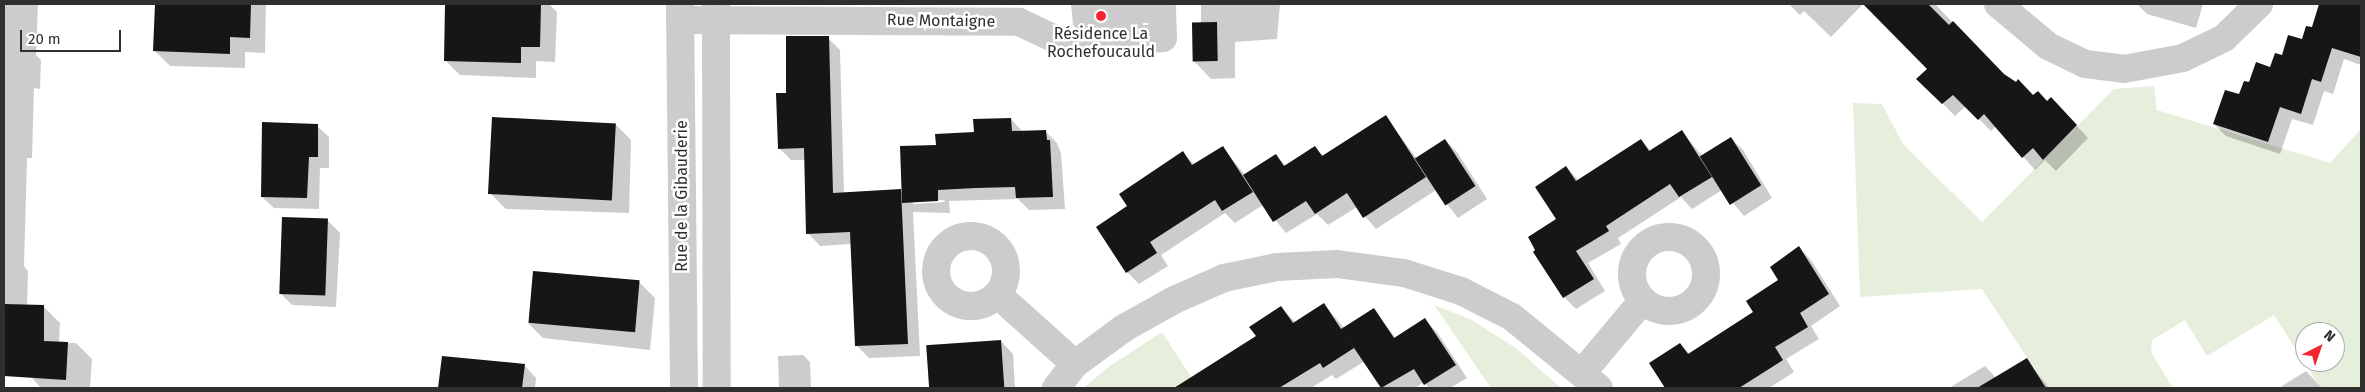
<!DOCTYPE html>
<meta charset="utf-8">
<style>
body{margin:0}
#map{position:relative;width:2365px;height:392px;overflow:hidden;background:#fff;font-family:"Fira Sans",sans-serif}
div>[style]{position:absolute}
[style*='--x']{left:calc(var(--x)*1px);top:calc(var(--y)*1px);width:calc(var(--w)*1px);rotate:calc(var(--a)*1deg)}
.green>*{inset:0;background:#e6eedc}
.shadow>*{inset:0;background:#0003}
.building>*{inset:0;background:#161616;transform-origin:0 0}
.minor>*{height:28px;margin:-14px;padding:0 14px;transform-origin:14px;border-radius:14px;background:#ccc}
.minor>.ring{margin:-14px;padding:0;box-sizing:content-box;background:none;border:28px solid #ccc;border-radius:50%}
.dots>*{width:14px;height:14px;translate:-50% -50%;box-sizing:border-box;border:2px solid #fff;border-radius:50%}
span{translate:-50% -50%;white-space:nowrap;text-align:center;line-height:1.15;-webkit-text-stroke:5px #fff;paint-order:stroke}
.street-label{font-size:16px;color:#2f2f2f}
.poi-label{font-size:16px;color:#2f2f2f}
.frame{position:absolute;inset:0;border:5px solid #2f2f2f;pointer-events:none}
.north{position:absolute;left:2295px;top:322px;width:50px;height:50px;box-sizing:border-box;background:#fff;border:1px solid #acacac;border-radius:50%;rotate:41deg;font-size:14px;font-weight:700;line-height:20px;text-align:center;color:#2f2f2f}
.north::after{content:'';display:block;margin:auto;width:18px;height:22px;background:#f42433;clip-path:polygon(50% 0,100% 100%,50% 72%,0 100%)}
.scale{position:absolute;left:20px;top:30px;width:101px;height:22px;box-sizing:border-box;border:2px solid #2f2f2f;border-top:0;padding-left:6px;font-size:15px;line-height:18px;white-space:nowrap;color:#2f2f2f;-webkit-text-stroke:4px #fff;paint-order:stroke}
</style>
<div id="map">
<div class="green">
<i style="clip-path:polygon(evenodd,2154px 86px,2157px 110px,2330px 163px,2361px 129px,2361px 388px,2321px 388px,2274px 315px,2207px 356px,2185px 320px,2152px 340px,2151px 352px,2173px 388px,2047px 388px,1982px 289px,1860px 297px,1853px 103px,1882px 104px,1903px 144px,1982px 222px,2114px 89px,2154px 86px,2305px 332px,2335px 332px,2335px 362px,2305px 362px,2305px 332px)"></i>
<i style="clip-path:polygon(1434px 305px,1472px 320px,1517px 349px,1561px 388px,1491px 388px)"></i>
<i style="clip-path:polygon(1162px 332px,1198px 388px,1083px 388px,1110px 366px)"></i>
</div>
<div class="shadow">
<i style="clip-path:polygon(4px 4px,38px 4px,36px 55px,41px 60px,40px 89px,34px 88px,32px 158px,27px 158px,24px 266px,28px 271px,27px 306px,44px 307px,60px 323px,59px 343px,76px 343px,92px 359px,90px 388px,41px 388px,4px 347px)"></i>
<i style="clip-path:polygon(156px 4px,266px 4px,265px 53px,245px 52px,245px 68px,170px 66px,154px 50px)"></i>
<i style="clip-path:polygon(447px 4px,549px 4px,557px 12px,555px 62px,536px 61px,536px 78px,460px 75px,445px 60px)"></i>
<i style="clip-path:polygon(1071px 4px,1149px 4px,1150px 23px,1143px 23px,1143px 41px,1091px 43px,1073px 25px)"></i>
<i style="clip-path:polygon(1201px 4px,1280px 4px,1277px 39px,1235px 42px,1235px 78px,1211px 79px,1194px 61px,1201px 24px)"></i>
<i style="clip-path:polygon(1789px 4px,1863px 4px,1831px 37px,1804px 11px,1800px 15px)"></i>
<i style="clip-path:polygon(1864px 4px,1935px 4px,2004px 76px,2033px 96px,2063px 111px,2088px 138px,2056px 171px,2045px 160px,2035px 170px,1996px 126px,1991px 131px,1966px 106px,1955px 116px,1918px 79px,1929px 69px)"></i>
<i style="clip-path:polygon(2137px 4px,2203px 4px,2196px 28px,2147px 14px)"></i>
<i style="clip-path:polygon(2320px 4px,2361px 4px,2361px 65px,2344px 59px,2333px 94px,2324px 91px,2313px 125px,2292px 119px,2280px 154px,2226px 136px,2214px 124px,2250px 84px,2303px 41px,2312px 28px)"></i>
<i style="clip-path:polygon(evenodd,828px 38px,840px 50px,844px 194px,903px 192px,937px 146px,1011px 119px,1023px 132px,1045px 131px,1057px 143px,1061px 153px,1065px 209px,1029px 210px,1018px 199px,949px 201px,950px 213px,913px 212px,920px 356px,869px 358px,857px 346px,851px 244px,820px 246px,808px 233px,806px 160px,791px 160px,779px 148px,787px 94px,828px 38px,944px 200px,945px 202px,913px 204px,913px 201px,944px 200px)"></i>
<i style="clip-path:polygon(1385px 116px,1417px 159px,1445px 140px,1457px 152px,1487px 199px,1458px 218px,1436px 190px,1376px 229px,1357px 207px,1328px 225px,1317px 214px,1286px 233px,1263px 205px,1235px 223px,1225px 213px,1161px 255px,1168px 266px,1139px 284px,1127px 272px,1128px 207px,1183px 153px,1195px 165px,1223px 148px,1245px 175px,1275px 155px,1286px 166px,1315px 148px,1324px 156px)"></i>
<i style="clip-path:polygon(615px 124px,631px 140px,629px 213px,506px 209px,491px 194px)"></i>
<i style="clip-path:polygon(317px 126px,329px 137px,329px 168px,320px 168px,319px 209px,274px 208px,262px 197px)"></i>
<i style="clip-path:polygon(1682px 131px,1702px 156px,1731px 138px,1743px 150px,1772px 198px,1744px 216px,1722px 190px,1692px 209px,1681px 197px,1618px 238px,1621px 244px,1588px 263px,1605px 291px,1576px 309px,1564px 297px,1558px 219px,1566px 167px,1579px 181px,1641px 140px,1651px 151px)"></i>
<i style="clip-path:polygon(327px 220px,340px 233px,336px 307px,292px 305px,280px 293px)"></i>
<i style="clip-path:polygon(1799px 248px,1811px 260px,1840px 306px,1811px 326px,1819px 339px,1786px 359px,1794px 372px,1769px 388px,1666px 388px,1650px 363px,1680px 344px,1690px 354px,1754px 312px,1780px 281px)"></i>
<i style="clip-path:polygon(639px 282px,655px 298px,650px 350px,543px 338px,528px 323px)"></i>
<i style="clip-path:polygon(1324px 304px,1344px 328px,1373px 309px,1396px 338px,1425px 320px,1437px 332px,1467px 378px,1450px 388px,1429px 388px,1424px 382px,1415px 388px,1383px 388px,1365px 361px,1336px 379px,1332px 375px,1311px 388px,1203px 388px,1195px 376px,1258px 336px,1281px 307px,1296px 323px)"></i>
<i style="clip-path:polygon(1001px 341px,1013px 354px,1015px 388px,929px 388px,927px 345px)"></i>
<i style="clip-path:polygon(803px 355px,810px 362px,811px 388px,779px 388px,778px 356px)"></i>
<i style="clip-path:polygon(443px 357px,524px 365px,536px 378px,535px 388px,439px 388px)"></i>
<i style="clip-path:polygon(2027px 360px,2049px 388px,1949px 388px,1985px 366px,1996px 378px)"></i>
<i style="clip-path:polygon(2306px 371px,2322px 388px,2279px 388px)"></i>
</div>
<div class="building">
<i style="clip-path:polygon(155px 4px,251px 4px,250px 38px,230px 37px,230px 54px,153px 51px)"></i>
<i style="clip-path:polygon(445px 4px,541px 4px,540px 47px,521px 47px,521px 63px,444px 61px)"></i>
<i style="clip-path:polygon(1863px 4px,1928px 4px,1949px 25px,1953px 21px,2004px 74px,2016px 82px,2018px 79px,2033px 95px,2038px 91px,2047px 101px,2051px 97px,2077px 125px,2043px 160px,2033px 148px,2022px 158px,1984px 114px,1978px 120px,1953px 95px,1942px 104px,1916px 79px,1927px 69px)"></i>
<i style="clip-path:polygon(2319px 4px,2361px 4px,2361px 57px,2332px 48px,2321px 82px,2312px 79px,2301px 114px,2280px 107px,2268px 142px,2213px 124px,2225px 90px,2239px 94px,2244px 81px,2249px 82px,2256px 62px,2270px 67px,2275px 53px,2282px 55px,2288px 35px,2302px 39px,2306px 26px,2312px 27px)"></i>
<i style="left:1217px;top:22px;width:39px;height:25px;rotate:89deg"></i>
<i style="clip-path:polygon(786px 36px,829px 36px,833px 193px,901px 189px,908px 344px,855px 346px,850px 232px,806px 234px,804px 148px,778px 149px,776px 93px,786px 93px)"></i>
<i style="clip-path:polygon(1386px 115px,1426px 177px,1363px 218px,1347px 193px,1315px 214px,1306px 201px,1273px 222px,1243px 175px,1276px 154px,1284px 166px,1315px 146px,1322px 156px)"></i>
<i style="left:492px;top:117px;width:124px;height:77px;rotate:3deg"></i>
<i style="clip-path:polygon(1011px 118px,1012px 131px,1046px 130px,1047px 140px,1050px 140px,1053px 197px,1016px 198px,1015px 187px,976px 188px,938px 190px,938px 201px,902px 203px,900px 146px,936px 145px,935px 134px,974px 132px,973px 119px)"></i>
<i style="clip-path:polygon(262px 122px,318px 124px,318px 157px,309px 157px,307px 198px,261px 197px)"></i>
<i style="clip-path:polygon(1682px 130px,1712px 177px,1679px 197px,1670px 184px,1606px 226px,1609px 231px,1576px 251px,1594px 279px,1563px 298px,1533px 252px,1535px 250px,1528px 237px,1556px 219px,1535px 187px,1566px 166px,1576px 181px,1641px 139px,1649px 151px)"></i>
<i style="left:1731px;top:137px;width:57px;height:37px;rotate:58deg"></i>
<i style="left:1445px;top:139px;width:56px;height:36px;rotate:57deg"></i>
<i style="clip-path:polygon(1223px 146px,1253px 192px,1222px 211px,1215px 200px,1150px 242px,1157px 253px,1126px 273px,1096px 227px,1127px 206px,1119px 194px,1183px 151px,1192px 165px)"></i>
<i style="left:282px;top:217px;width:46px;height:77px;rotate:2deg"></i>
<i style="clip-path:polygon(1799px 246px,1829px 294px,1800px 313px,1808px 327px,1775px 347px,1783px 360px,1739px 388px,1665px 388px,1649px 363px,1680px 343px,1688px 354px,1753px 312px,1746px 301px,1778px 280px,1770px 267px)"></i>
<i style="left:533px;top:271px;width:107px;height:52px;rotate:5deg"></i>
<i style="clip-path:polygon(1324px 303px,1341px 329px,1374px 308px,1394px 338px,1425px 318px,1456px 365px,1424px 385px,1414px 369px,1381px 388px,1344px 333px,1354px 348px,1323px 368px,1320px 363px,1279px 388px,1174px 388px,1256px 336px,1249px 327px,1281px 306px,1293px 323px)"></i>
<i style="clip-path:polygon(4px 304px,44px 305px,44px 341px,68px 342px,66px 380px,4px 376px)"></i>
<i style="left:1001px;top:340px;width:48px;height:75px;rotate:86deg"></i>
<i style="clip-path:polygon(442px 356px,525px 364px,522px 388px,438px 388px)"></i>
<i style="clip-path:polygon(2027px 358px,2046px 388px,1977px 388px)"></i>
</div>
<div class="minor">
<i style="--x:680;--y:4;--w:384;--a:89.4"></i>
<i style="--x:716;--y:4;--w:384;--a:89.9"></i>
<i style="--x:1998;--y:4;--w:65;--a:40"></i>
<i style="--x:2048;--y:46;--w:41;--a:25.9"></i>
<i style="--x:2085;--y:64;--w:39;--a:7"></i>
<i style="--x:2124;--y:69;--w:60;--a:-10.6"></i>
<i style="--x:2183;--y:58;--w:46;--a:-26"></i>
<i style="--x:2224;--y:38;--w:49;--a:-44.2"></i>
<i style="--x:680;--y:20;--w:339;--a:0.3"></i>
<i style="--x:1019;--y:22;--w:52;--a:25.1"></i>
<i style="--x:1066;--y:44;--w:97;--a:-3.5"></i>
<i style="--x:1163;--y:38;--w:34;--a:-92"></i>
<i class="ring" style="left:936px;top:236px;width:42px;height:42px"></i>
<i class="ring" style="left:1632px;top:237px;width:46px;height:46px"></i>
<i style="--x:998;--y:295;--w:103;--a:41.9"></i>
<i style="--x:1075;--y:364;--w:61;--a:-36.3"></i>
<i style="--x:1124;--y:328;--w:57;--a:-29.2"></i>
<i style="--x:1174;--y:300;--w:55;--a:-23.7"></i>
<i style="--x:1224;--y:278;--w:54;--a:-11.7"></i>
<i style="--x:1277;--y:267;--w:60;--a:-2.9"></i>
<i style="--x:1337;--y:264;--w:68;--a:7.7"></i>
<i style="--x:1404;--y:273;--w:60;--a:17.5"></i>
<i style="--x:1461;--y:291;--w:57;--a:27"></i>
<i style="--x:1512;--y:317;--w:112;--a:39.2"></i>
<i style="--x:1582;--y:373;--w:95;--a:-50.1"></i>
<i style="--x:1056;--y:388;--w:31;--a:-52"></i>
</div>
<div class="dots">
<i style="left:1101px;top:16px;background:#f42433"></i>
</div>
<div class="street-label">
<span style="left:941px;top:21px;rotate:1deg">Rue Montaigne</span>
<span style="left:682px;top:196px;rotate:-90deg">Rue de la Gibauderie</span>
</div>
<div class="poi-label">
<span style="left:1101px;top:43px">Résidence La<br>Rochefoucauld</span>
</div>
<div class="frame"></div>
<div class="north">N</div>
<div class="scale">20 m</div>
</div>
